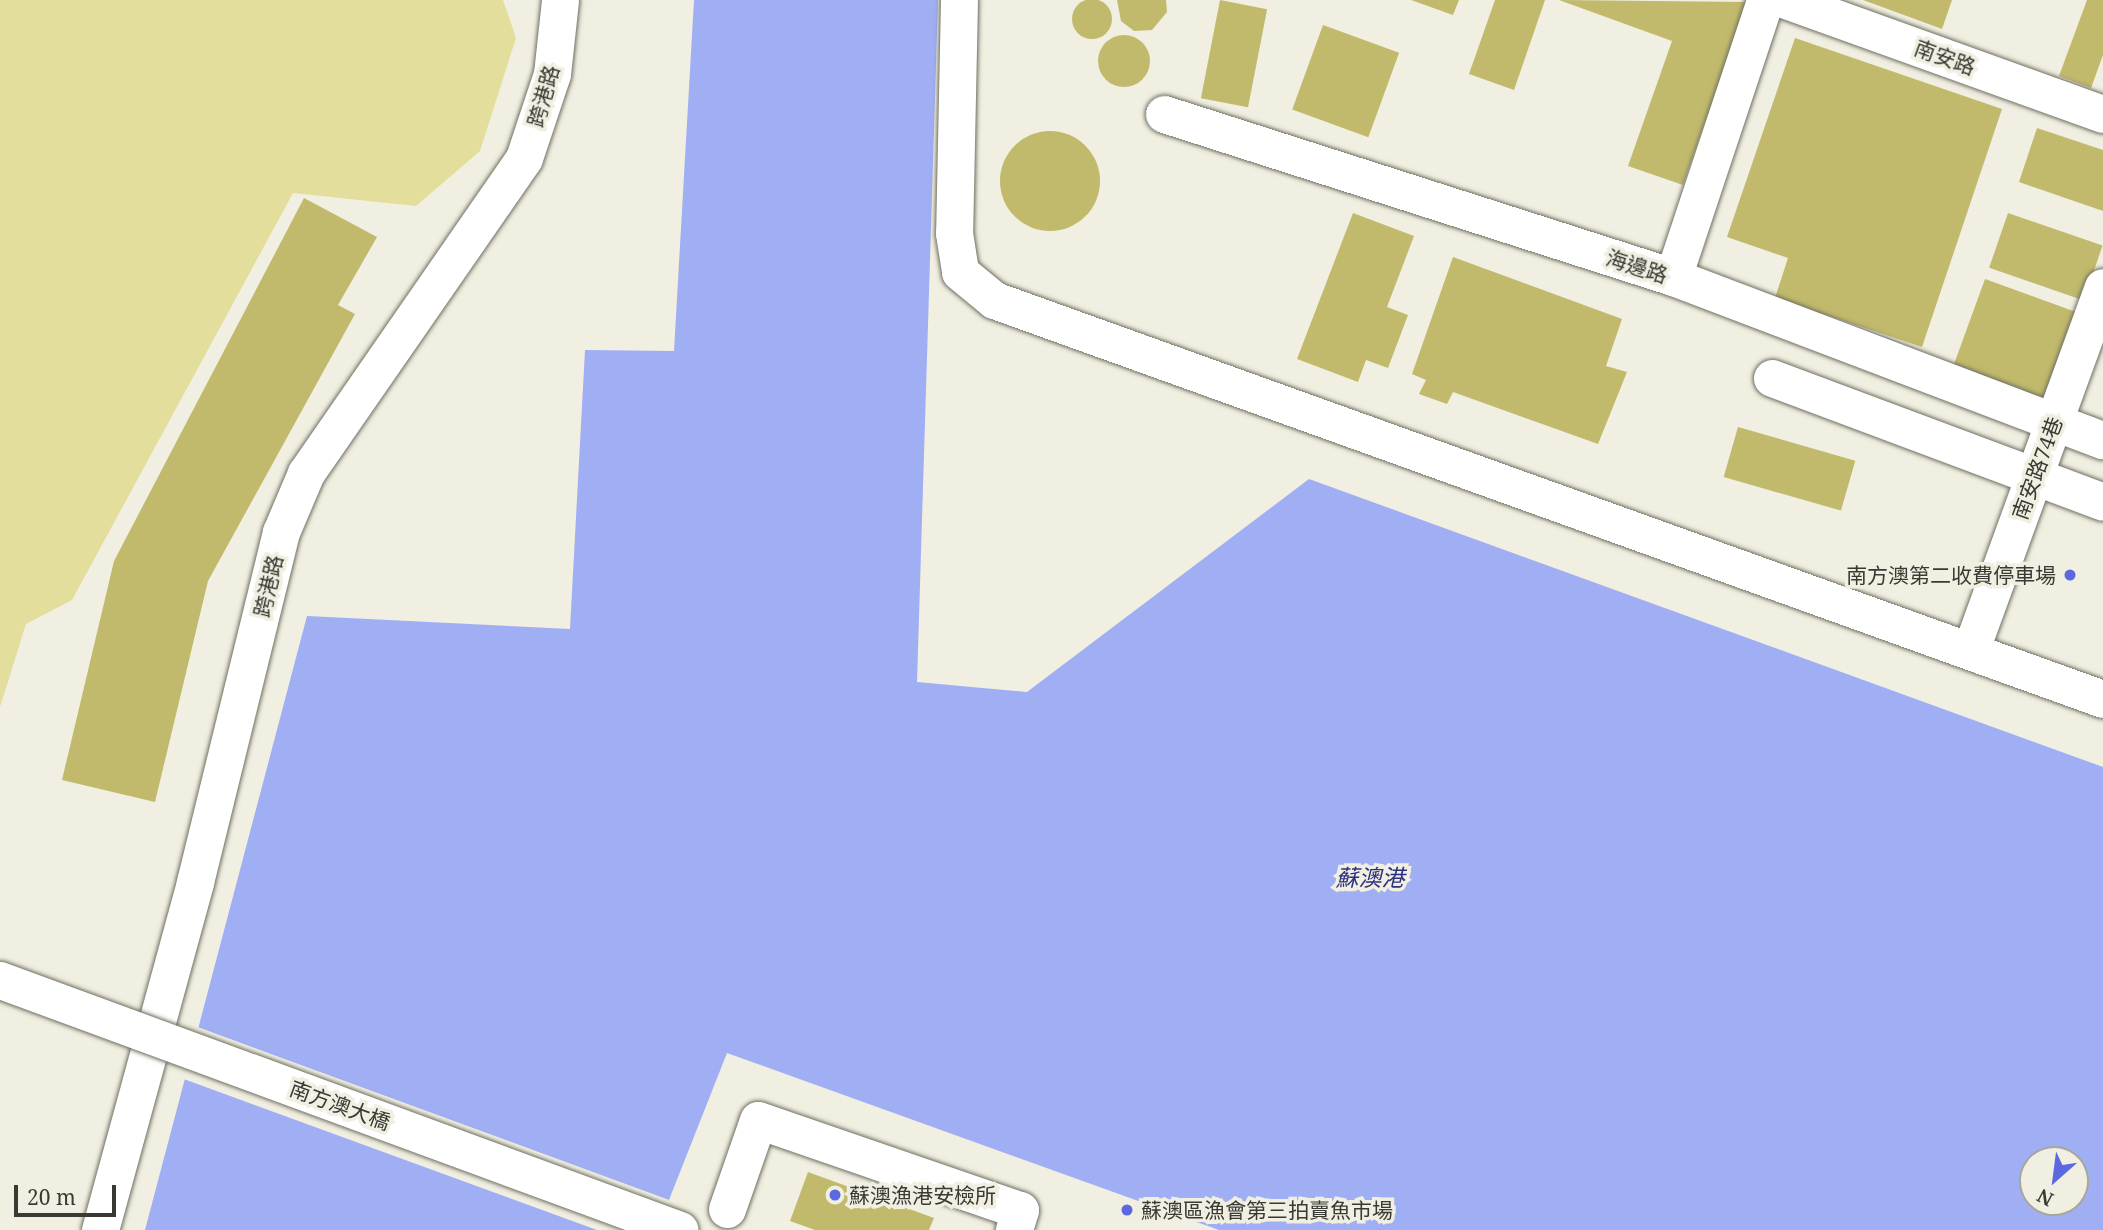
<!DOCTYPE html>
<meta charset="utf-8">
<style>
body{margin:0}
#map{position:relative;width:2103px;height:1230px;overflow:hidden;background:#f0efe1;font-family:"Noto Serif","Noto Sans TC",serif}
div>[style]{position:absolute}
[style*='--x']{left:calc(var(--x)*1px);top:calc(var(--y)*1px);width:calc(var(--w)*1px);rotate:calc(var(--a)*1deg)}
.green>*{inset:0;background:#e3de9c}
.water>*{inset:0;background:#a0aef3}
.pier>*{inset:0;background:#f0efe1}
.building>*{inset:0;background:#c1ba6c;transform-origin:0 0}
.round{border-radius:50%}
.roads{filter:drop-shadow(0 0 2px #6f6f62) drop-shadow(0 0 2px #6f6f62)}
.minor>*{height:37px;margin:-18.5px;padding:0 18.5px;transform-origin:18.5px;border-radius:18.5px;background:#fff}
.bridges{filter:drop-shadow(0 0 2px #6f6f62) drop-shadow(0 0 2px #6f6f62)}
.minor-bridge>*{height:37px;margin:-18.5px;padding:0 18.5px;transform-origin:18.5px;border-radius:18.5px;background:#fff}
.dots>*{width:19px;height:19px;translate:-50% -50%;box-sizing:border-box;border:4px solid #f0efe1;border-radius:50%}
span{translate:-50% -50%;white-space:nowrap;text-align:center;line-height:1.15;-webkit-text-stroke:7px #f0efe1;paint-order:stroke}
.street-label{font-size:21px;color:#3a3a34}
.poi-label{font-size:21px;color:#3a3a34}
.right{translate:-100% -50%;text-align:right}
.left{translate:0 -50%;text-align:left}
.water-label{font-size:23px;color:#2c317f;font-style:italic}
.north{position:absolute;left:2019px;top:1146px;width:70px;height:70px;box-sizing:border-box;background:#f0efe1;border:2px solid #a7a79c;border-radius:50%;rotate:208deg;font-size:19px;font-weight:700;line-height:28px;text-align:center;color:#3a3a34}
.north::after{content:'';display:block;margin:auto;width:24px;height:32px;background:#5c68e0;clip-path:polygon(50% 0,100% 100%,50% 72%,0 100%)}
.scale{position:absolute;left:14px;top:1185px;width:102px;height:32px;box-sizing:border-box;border:4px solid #3a3a34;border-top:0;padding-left:9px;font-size:21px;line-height:24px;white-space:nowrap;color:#3a3a34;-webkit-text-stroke:5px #f0efe1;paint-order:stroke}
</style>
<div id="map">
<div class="green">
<i style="clip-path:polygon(0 0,503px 0,516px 38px,480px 151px,416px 206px,293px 193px,72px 600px,26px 624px,0 707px)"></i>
</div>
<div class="water">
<i style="clip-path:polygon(evenodd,694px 0,938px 0,917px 682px,1027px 692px,1309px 479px,2103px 767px,2103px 1230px,1219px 1230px,727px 1053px,665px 1210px,664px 1230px,145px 1230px,307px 616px,570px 629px,585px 350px,674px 351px,694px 0,2033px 1160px,2075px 1160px,2075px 1202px,2033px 1202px,2033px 1160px)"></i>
</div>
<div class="pier">
<i style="clip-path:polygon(195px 1026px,672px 1201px,668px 1230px,597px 1230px,181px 1078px)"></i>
</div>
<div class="building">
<i class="round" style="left:1072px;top:-1px;width:40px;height:40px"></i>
<i style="clip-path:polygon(1117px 0,1166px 0,1167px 12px,1152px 30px,1134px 31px,1121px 21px)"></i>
<i style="left:1220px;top:0;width:48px;height:100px;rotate:11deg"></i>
<i style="clip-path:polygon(1411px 0,1459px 0,1453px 15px)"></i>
<i style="clip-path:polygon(1495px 0,1545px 0,1514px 90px,1469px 74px)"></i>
<i style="clip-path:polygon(1559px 0,1747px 2px,1683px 185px,1628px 166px,1672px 41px)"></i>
<i style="clip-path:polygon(1863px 0,1952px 0,1942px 29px)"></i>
<i style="clip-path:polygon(2087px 0,2103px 0,2103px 55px,2091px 88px,2059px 76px)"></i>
<i style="left:1323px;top:25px;width:81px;height:90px;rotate:20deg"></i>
<i class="round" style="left:1098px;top:35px;width:52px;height:52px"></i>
<i style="clip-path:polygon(1795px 38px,2002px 109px,1922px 347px,1775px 298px,1788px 258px,1727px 237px)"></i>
<i style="clip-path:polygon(2037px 128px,2103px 150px,2103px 211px,2019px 182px)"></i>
<i class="round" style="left:1000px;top:131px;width:100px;height:100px"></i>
<i style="clip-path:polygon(304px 198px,377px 237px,338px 305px,355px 314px,208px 581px,155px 802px,62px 780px,114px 561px)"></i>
<i style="clip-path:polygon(1353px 213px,1414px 236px,1387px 307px,1408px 315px,1388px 368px,1366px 360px,1358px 382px,1297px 359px)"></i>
<i style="left:2008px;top:213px;width:100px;height:58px;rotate:19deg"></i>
<i style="clip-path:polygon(1453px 257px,1622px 319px,1606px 366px,1627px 372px,1598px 444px,1453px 392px,1447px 404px,1419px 394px,1426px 380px,1412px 374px)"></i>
<i style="left:1985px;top:279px;width:107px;height:103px;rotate:20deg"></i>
<i style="left:1738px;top:427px;width:122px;height:52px;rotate:16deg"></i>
<i style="clip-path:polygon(808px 1172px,934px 1218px,929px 1230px,815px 1230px,790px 1221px)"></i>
</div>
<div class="roads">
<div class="minor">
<i style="--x:959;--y:0;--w:233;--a:91.2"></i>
<i style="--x:954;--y:233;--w:39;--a:81"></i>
<i style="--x:960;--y:272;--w:44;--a:39.5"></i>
<i style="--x:994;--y:300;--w:1179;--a:19.79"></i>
<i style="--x:1786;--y:0;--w:337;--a:19.8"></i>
<i style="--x:1164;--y:114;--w:534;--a:17.76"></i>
<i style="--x:1673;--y:277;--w:460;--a:20.8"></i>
<i style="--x:1673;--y:277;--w:292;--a:-71.6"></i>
<i style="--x:1772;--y:378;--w:353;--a:20.5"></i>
<i style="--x:1971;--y:649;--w:385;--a:-70"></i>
<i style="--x:727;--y:1209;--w:94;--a:-70.8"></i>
<i style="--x:758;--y:1120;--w:277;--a:19"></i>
<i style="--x:1020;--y:1210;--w:21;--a:107"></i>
<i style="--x:100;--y:1230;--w:361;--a:-74.7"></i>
<i style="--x:195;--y:882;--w:360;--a:-76.2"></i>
<i style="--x:281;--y:532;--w:64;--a:-67"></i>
<i style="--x:306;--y:473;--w:383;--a:-55.3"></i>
<i style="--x:524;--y:158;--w:89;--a:-71.6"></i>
<i style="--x:552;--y:74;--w:74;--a:-83.8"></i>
</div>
</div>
<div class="bridges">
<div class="minor-bridge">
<i style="--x:0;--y:980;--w:724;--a:20.19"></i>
</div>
</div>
<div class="dots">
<i style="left:2070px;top:575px;background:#5c68e0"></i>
<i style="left:835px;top:1195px;background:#5c68e0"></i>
<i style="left:1127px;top:1210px;background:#5c68e0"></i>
</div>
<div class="street-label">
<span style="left:1945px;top:57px;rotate:20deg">南安路</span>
<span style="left:543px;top:96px;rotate:-74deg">跨港路</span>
<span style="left:1637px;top:266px;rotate:18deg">海邊路</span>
<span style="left:2037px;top:468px;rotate:-70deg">南安路74巷</span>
<span style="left:268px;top:586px;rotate:-77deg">跨港路</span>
<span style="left:340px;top:1105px;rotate:20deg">南方澳大橋</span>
</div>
<div class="poi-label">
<span class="right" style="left:2056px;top:575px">南方澳第二收費停車場</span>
<span class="left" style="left:849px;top:1195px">蘇澳漁港安檢所</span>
<span class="left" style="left:1141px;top:1210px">蘇澳區漁會第三拍賣魚市場</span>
</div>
<div class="water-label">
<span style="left:1370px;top:877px">蘇澳港</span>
</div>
<div class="north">N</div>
<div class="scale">20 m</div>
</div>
